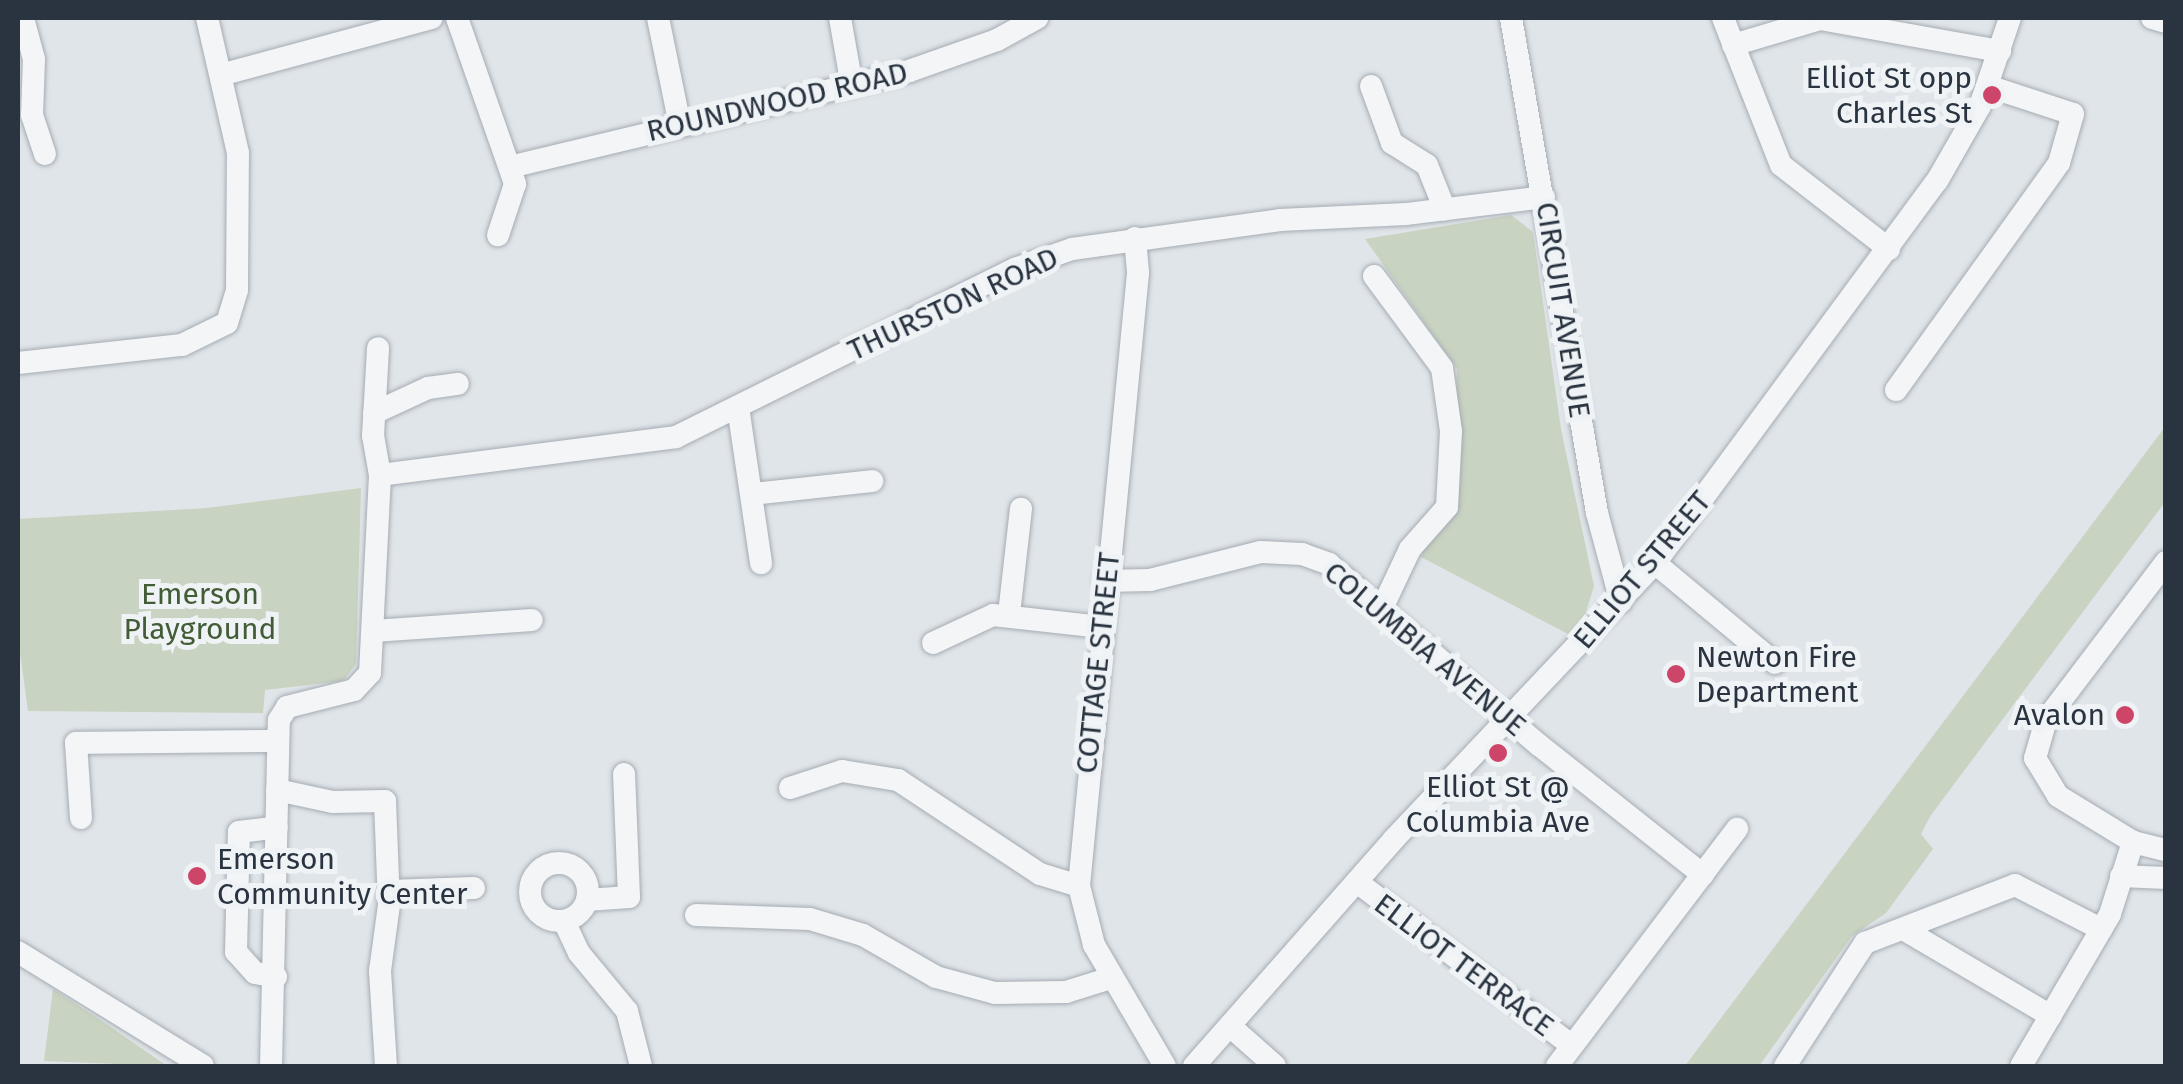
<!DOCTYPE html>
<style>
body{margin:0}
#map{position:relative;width:2183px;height:1084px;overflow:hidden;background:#e0e5e9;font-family:"Fira Sans",sans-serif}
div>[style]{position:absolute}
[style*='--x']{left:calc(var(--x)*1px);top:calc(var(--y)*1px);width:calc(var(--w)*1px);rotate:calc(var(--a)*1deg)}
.green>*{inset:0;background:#c8d3c1}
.roads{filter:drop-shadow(0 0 2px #a5acb3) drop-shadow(0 0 2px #a5acb3)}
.minor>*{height:22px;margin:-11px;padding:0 11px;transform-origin:11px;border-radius:11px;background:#f3f5f7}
.minor>.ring{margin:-11px;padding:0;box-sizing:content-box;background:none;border:22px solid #f3f5f7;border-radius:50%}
.dots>*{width:28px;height:28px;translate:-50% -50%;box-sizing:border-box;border:5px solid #eff3f6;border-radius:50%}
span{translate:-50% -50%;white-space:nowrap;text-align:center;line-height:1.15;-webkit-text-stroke:10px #eff3f6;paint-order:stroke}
.poi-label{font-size:30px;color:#293440}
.right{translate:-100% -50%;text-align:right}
.left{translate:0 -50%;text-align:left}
.street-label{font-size:30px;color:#293440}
.park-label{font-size:30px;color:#425c36}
.frame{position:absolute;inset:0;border:20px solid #293440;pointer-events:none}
</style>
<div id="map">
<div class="green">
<i style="clip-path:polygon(1511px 215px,1533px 232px,1561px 429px,1594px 586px,1585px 615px,1568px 634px,1421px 557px,1440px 511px,1454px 514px,1457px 369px,1365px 239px)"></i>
<i style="clip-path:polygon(2165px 427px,2165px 502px,1931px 815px,1921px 834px,1933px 849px,1886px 913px,1852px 936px,1759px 1066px,1685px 1066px)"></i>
<i style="clip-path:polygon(361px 488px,356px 664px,343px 681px,265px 690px,263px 713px,28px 711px,18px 638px,18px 519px,207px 508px)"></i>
<i style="clip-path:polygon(53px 989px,105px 1023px,167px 1066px,44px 1061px)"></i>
</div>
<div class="roads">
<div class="minor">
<i style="--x:23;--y:18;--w:42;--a:75"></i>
<i style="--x:34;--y:59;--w:56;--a:92"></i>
<i style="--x:32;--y:115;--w:41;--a:71.6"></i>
<i style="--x:457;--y:18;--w:176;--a:70.7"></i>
<i style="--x:515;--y:184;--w:54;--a:108.4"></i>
<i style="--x:658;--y:18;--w:109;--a:78.4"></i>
<i style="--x:840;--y:18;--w:69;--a:80"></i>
<i style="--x:1511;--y:18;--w:502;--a:80.14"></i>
<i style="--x:1597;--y:513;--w:92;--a:74.9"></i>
<i style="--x:1723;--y:18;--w:158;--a:68.5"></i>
<i style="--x:1781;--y:165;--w:137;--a:37.9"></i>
<i style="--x:2152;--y:18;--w:15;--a:16"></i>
<i style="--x:1733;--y:45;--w:91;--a:-16.6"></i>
<i style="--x:1820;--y:19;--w:183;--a:10.1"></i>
<i style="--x:224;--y:74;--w:215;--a:-15.1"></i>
<i style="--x:1371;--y:86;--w:61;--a:69.8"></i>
<i style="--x:1392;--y:143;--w:41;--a:32.2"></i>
<i style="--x:1427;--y:165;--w:48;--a:68.2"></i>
<i style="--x:510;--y:167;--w:410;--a:-13.5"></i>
<i style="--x:909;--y:71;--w:93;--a:-19.4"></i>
<i style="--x:997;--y:40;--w:46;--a:-28.8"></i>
<i style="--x:1135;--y:238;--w:35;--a:85"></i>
<i style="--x:1138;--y:273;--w:616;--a:95.5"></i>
<i style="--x:1079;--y:886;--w:61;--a:75.7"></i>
<i style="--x:1094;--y:945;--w:140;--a:59.6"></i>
<i style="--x:1374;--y:276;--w:114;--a:53.5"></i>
<i style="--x:1442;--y:368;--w:64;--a:81.9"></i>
<i style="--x:1451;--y:431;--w:76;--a:93"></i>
<i style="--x:1447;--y:507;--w:56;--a:131.4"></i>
<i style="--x:1410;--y:549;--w:63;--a:115.3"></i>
<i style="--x:18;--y:363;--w:165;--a:-6.3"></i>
<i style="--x:182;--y:345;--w:50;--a:-26.1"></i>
<i style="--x:227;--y:323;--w:34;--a:-73"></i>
<i style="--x:237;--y:290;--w:137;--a:-89.6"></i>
<i style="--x:238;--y:153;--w:139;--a:-102.9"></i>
<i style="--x:1896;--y:390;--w:279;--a:-54.3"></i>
<i style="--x:2059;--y:163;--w:51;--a:-74.1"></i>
<i style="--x:2073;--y:114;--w:89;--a:-161.8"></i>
<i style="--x:738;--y:407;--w:158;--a:81.6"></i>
<i style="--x:374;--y:413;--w:60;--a:-24.8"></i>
<i style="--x:428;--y:388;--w:30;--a:-8"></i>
<i style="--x:380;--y:475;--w:298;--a:-7.3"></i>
<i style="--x:676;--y:437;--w:378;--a:-26.4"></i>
<i style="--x:1015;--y:269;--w:60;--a:-19.3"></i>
<i style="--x:1072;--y:249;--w:210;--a:-7.9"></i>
<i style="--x:1280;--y:220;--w:126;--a:-2.7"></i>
<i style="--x:1406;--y:214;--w:139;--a:-7"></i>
<i style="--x:753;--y:494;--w:120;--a:-6.2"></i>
<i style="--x:2166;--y:562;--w:198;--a:127.2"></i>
<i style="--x:2046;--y:720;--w:40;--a:106"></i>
<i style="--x:2035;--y:758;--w:44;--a:58.8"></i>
<i style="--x:2058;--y:796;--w:88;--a:31.5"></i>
<i style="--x:2133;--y:842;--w:34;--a:14"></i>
<i style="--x:1655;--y:563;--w:156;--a:39.8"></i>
<i style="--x:1105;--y:581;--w:45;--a:-1.3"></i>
<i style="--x:1150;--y:580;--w:114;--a:-14.2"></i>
<i style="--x:1261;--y:552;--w:41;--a:2.8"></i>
<i style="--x:1302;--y:554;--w:29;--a:20"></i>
<i style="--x:1329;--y:564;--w:277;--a:40.8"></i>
<i style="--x:1539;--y:745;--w:209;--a:38.4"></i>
<i style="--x:1009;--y:614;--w:106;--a:-83.5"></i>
<i style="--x:374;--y:631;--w:158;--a:-4"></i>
<i style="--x:933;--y:643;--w:66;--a:-25"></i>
<i style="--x:993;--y:615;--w:109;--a:6.3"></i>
<i style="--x:790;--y:788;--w:55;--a:-18.1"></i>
<i style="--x:842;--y:771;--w:57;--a:9.1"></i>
<i style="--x:898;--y:780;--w:170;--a:33.5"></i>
<i style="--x:1040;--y:874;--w:41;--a:17.1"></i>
<i style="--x:277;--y:790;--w:57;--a:12.1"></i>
<i style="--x:333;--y:802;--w:52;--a:-1.1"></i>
<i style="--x:385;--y:801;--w:104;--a:87.8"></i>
<i style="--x:389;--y:905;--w:67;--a:97.8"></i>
<i style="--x:380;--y:971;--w:95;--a:86.4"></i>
<i style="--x:81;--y:818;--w:75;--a:-93.8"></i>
<i style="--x:76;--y:743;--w:202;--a:-0.6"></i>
<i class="ring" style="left:530px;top:863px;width:36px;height:36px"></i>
<i style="--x:2121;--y:876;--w:45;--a:2.5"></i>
<i style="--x:1357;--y:882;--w:270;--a:37.3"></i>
<i style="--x:389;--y:891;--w:85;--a:-2"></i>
<i style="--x:587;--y:900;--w:42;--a:-4.1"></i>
<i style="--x:629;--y:897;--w:123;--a:-92.3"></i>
<i style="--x:696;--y:915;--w:114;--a:2"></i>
<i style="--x:810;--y:919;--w:55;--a:16.8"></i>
<i style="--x:863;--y:935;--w:84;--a:29.9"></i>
<i style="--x:936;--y:977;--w:61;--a:15.2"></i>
<i style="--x:995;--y:993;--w:71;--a:-0.8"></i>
<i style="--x:1066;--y:992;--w:47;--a:-17.3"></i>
<i style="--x:564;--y:921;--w:35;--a:65"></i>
<i style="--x:579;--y:953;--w:75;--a:50.4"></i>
<i style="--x:627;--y:1011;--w:57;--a:75.7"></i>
<i style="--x:1905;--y:930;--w:169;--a:30.5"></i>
<i style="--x:18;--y:952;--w:217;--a:31.6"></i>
<i style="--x:276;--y:977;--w:21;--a:-169"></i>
<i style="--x:255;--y:973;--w:28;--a:-132"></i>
<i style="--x:236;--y:952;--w:120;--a:-88.6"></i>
<i style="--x:239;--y:832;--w:38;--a:-7"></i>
<i style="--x:1230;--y:1026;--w:60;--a:41.6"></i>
<i style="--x:271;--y:1066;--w:346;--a:-88.7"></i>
<i style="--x:279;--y:720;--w:15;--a:-58"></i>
<i style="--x:287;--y:707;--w:69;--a:-14.2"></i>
<i style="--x:354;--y:690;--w:23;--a:-47"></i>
<i style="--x:370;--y:673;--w:198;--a:-87.1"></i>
<i style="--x:380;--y:475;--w:40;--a:-100"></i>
<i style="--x:373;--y:436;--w:88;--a:-86.7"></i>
<i style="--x:1194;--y:1066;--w:303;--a:-48.6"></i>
<i style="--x:1394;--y:839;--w:380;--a:-46.6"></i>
<i style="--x:1655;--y:563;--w:475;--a:-53.6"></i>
<i style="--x:1937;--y:181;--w:86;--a:-60.2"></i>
<i style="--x:1980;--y:106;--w:93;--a:-71.2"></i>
<i style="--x:1557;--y:1066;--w:298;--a:-52.8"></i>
<i style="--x:1785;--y:1066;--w:147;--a:-57"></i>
<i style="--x:1865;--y:943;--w:161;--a:-21.1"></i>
<i style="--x:2015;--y:885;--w:97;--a:27.1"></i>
<i style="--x:2021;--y:1066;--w:176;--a:-59.6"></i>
<i style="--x:2110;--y:914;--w:76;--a:-72.3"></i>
</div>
</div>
<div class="dots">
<i style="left:1992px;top:95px;background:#cd466a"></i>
<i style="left:1676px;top:674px;background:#cd466a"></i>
<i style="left:2125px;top:715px;background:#cd466a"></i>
<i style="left:1498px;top:753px;background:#cd466a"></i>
<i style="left:197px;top:876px;background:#cd466a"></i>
</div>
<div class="poi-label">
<span class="right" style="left:1972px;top:95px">Elliot St opp<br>Charles St</span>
<span class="left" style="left:1696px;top:674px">Newton Fire<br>Department</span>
<span class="right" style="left:2105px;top:715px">Avalon</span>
<span style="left:1498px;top:804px">Elliot St @<br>Columbia Ave</span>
<span class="left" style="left:217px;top:876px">Emerson<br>Community Center</span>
</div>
<div class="street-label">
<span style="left:777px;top:102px;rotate:-13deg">ROUNDWOOD ROAD</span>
<span style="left:953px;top:304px;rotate:-25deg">THURSTON ROAD</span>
<span style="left:1563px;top:310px;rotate:81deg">CIRCUIT AVENUE</span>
<span style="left:1642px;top:570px;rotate:-50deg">ELLIOT STREET</span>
<span style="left:1425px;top:649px;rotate:40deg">COLUMBIA AVENUE</span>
<span style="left:1098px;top:663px;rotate:-84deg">COTTAGE STREET</span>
<span style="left:1464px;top:965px;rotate:37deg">ELLIOT TERRACE</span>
</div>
<div class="park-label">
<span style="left:200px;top:611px">Emerson<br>Playground</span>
</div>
<div class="frame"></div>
</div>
